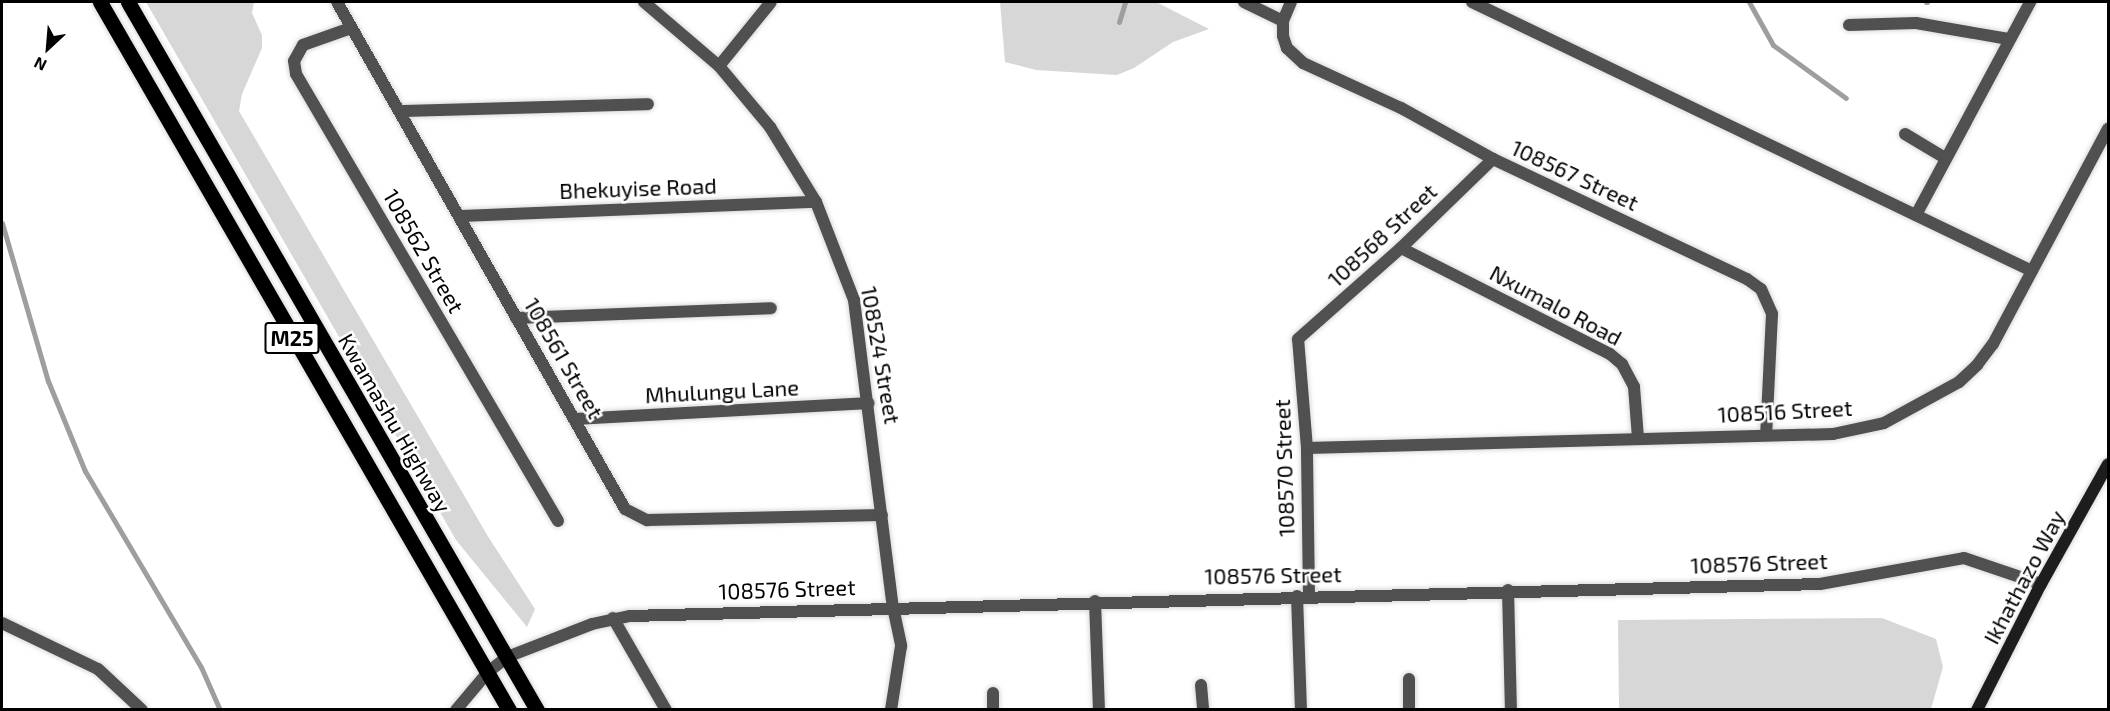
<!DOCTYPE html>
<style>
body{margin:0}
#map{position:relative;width:2110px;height:711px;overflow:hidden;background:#fff;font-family:"Exo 2",sans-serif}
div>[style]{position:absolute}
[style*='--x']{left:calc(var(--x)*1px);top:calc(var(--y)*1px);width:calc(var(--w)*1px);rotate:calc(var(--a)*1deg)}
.green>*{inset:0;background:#d7d7d7}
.stream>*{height:5px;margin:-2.5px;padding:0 2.5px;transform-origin:2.5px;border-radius:2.5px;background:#9e9e9e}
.roads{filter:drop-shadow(0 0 2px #dbdbdb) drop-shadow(0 0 2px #dbdbdb)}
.street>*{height:12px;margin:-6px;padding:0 6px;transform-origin:6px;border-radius:6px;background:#505050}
.secondary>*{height:12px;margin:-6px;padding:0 6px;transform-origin:6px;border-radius:6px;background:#1d1d1d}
.primary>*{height:15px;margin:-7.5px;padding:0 7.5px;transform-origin:7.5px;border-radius:7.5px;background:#000}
span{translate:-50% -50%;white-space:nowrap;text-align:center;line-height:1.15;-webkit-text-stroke:5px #fff;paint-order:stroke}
.shield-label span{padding:2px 4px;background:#fff;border:2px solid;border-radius:4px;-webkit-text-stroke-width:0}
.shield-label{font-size:21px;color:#000;font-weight:700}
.street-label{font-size:22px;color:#000}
.frame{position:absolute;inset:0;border:3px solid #000;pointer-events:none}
.north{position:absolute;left:18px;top:18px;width:60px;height:60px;-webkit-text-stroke:4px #fff;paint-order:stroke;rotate:206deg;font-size:16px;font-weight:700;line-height:24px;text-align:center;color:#000}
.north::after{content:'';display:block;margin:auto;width:21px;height:27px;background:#000;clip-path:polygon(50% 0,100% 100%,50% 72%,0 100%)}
</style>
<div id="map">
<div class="green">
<i style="clip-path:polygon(146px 2px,254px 2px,252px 13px,262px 35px,262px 48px,242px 94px,239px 111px,489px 538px,535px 609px,527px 627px,456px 540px)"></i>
<i style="clip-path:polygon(1000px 2px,1156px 2px,1209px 29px,1173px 42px,1134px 68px,1117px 75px,1036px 70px,1005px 62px)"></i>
<i style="clip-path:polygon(1882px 618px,1936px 639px,1943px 667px,1931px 709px,1619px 709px,1618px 620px)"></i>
</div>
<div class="stream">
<i style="--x:1749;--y:2;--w:49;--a:60.8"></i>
<i style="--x:1773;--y:45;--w:90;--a:36"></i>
<i style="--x:1926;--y:2;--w:1;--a:0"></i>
<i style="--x:1119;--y:22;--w:21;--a:-73"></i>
<i style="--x:2;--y:223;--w:165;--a:73.8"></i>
<i style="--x:48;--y:381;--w:97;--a:67.7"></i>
<i style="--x:85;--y:471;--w:228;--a:59.4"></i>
<i style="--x:201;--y:667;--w:47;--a:66.2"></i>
</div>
<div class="roads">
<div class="street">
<i style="--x:337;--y:2;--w:583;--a:60.4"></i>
<i style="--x:625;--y:509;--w:25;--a:27"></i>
<i style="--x:647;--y:520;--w:235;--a:-1.2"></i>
<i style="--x:644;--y:2;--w:99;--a:40.5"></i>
<i style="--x:719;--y:66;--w:80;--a:50.1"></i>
<i style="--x:770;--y:127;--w:88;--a:58.5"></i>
<i style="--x:816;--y:202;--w:105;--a:68.8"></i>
<i style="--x:854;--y:300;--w:309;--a:82.8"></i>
<i style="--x:893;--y:607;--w:40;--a:78"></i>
<i style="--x:901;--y:646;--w:65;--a:98.9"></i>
<i style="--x:1244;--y:2;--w:43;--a:26"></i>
<i style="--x:1291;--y:2;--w:21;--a:113"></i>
<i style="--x:1283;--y:21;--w:15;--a:90"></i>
<i style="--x:1283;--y:36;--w:13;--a:72"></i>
<i style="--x:1287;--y:48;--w:22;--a:43"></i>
<i style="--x:1303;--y:63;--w:108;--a:24.7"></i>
<i style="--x:1401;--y:108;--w:105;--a:29"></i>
<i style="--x:1493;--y:159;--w:281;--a:25.3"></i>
<i style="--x:1747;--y:279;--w:17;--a:36"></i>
<i style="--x:1761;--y:289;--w:27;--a:66"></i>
<i style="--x:1772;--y:314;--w:121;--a:92.8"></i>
<i style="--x:1472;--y:2;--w:621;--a:25.66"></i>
<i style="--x:1849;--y:25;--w:67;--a:-1.7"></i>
<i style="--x:1916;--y:23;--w:94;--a:9.8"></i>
<i style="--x:351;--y:28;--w:51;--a:160.5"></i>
<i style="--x:303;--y:45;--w:18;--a:119"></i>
<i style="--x:294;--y:61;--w:13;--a:81"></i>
<i style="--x:296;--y:74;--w:518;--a:59.62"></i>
<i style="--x:719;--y:66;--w:82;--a:-50.9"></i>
<i style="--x:401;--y:111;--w:247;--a:-1.6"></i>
<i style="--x:1905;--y:134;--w:47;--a:31"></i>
<i style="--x:1916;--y:215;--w:242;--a:-61.8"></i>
<i style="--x:461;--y:216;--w:355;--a:-2.3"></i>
<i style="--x:1401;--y:248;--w:234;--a:26.9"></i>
<i style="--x:1610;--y:354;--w:16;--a:40"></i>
<i style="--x:1622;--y:364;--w:26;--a:62"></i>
<i style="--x:1634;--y:387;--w:51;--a:85.5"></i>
<i style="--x:516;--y:318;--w:255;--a:-2.2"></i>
<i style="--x:576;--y:419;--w:293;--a:-3.1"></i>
<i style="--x:1307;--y:448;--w:526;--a:-1.52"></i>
<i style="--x:1833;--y:434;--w:52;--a:-12.2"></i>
<i style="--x:1884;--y:423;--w:85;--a:-28.7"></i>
<i style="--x:1959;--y:382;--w:25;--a:-43"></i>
<i style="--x:1977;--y:365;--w:26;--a:-53"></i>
<i style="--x:1993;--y:344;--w:244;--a:-61.9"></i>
<i style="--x:1508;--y:590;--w:120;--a:88.6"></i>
<i style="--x:1297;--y:596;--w:114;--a:88"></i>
<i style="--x:1309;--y:596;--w:148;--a:-90.8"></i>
<i style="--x:1307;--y:448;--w:109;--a:-94.7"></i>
<i style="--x:1298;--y:339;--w:137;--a:-41.5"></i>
<i style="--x:1401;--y:248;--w:128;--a:-44.1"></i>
<i style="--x:1095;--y:601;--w:109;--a:87.9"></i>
<i style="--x:613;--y:618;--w:106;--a:60.1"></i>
<i style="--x:2;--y:623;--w:106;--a:25.6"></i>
<i style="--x:98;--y:669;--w:60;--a:43"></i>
<i style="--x:1201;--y:685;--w:25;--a:85"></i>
<i style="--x:993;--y:693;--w:17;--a:90"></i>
<i style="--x:456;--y:710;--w:50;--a:-49.9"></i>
<i style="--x:488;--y:672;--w:24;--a:-38"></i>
<i style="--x:507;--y:657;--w:91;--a:-21.2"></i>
<i style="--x:592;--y:624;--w:39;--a:-12"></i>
<i style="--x:630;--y:616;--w:1190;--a:-1.54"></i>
<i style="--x:1820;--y:584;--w:146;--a:-10.2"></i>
<i style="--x:1964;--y:558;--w:81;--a:18.7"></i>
<i style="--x:1409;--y:710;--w:31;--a:-90"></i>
</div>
<div class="secondary">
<i style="--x:1977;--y:710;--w:141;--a:-63.1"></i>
<i style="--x:2041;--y:584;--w:137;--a:-60.8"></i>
</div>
<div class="primary">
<i style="--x:100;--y:2;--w:818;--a:59.99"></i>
<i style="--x:128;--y:2;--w:818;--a:59.99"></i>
</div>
</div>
<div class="shield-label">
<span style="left:292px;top:338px">M25</span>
</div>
<div class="street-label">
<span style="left:1575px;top:175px;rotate:25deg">108567 Street</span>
<span style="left:638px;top:188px;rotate:-2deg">Bhekuyise Road</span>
<span style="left:1382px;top:235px;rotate:-43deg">108568 Street</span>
<span style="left:424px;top:251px;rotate:60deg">108562 Street</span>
<span style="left:1556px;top:305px;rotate:28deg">Nxumalo Road</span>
<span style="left:881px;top:355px;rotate:80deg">108524 Street</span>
<span style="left:564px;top:358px;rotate:60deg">108561 Street</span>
<span style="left:722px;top:391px;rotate:-3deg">Mhulungu Lane</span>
<span style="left:1785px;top:411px;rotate:-3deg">108516 Street</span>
<span style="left:395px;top:423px;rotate:60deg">Kwamashu Highway</span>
<span style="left:1284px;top:468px;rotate:-92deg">108570 Street</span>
<span style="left:1759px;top:563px;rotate:-2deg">108576 Street</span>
<span style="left:1273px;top:575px;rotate:-1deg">108576 Street</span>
<span style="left:2024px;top:577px;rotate:-62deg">Ikhathazo Way</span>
<span style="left:787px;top:589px;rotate:-2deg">108576 Street</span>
</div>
<div class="frame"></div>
<div class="north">N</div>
</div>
